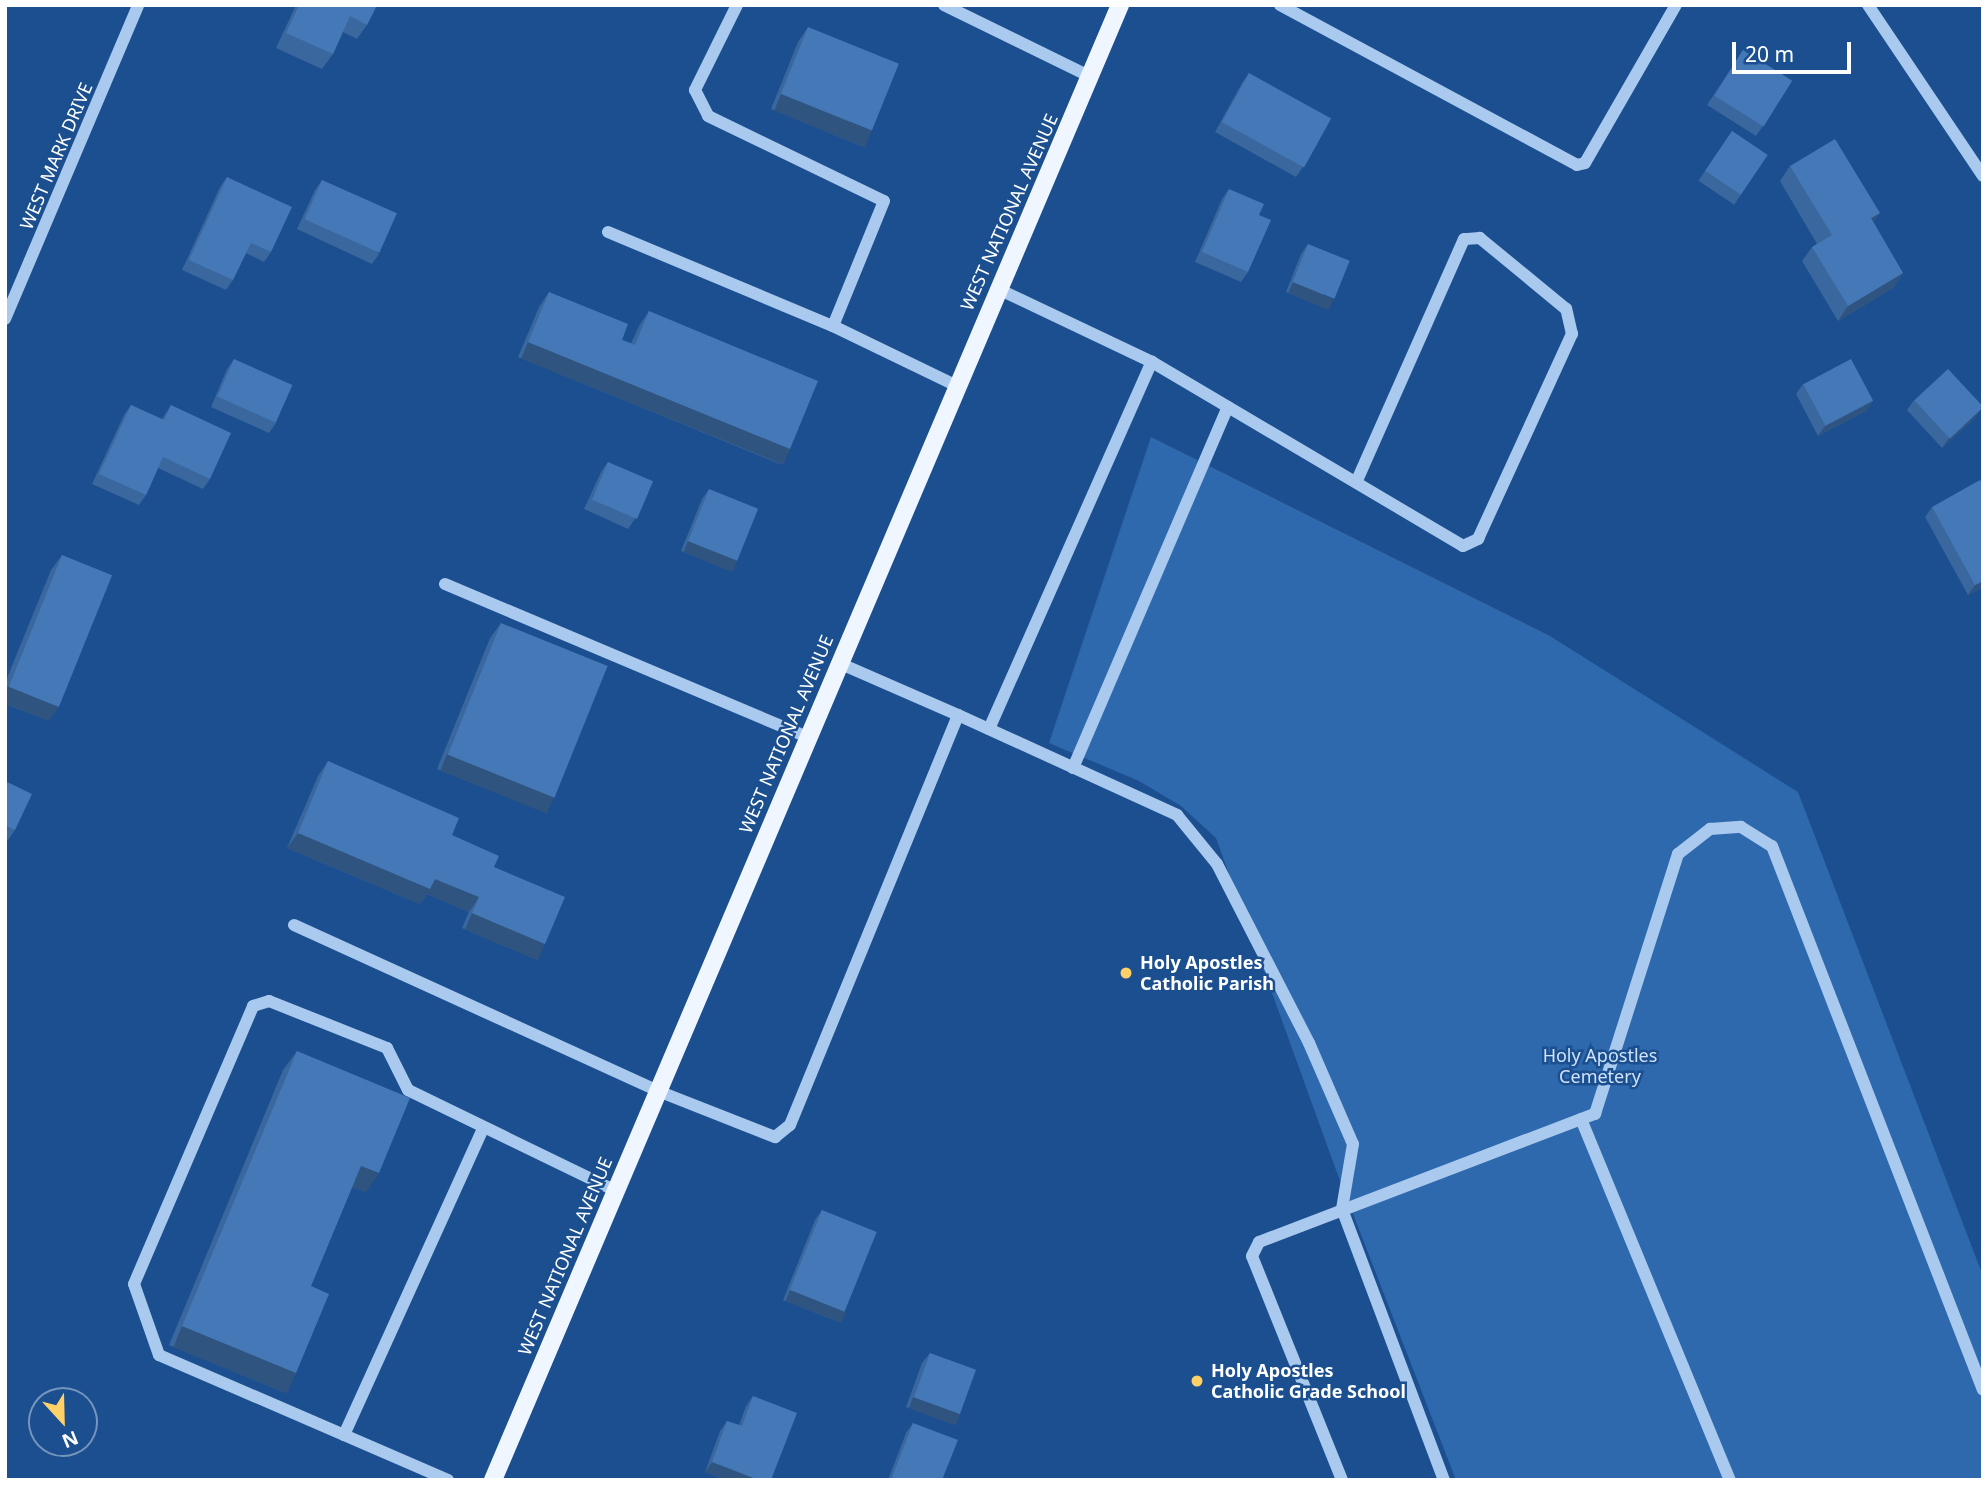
<!DOCTYPE html>
<style>
body{margin:0}
#map{position:relative;width:1988px;height:1485px;overflow:hidden;background:#1b4f8f;font-family:"Noto Sans",sans-serif}
div>[style]{position:absolute}
[style*='--x']{left:calc(var(--x)*1px);top:calc(var(--y)*1px);width:calc(var(--w)*1px);rotate:calc(var(--a)*1deg)}
.green>*{inset:0;background:#2e69ad}
.minor>*{height:12px;margin:-6px;padding:0 6px;transform-origin:6px;border-radius:6px;background:#a9c9ee}
.major>*{height:18px;margin:-9px;padding:0 9px;transform-origin:9px;border-radius:9px;background:#f0f6ff}
.wall>*{inset:0;background:#3a679d;transform-origin:0 0}
.shaded-wall>*{inset:0;background:#305480;transform-origin:0 0}
.building>*{inset:0;background:#4478b7;transform-origin:0 0}
.dots>*{width:19px;height:19px;translate:-50% -50%;box-sizing:border-box;border:4px solid #1b4f8f;border-radius:50%}
span{translate:-50% -50%;white-space:nowrap;text-align:center;line-height:1.15;-webkit-text-stroke:5px #1b4f8f;paint-order:stroke}
.street-label{font-size:18px;color:#fff}
.poi-label{font-size:18px;color:#fff;font-weight:700}
.left{translate:0 -50%;text-align:left}
.park-label{font-size:18px;color:#cfe3fa}
.frame{position:absolute;inset:0;border:7px solid #fff;pointer-events:none}
.north{position:absolute;left:28px;top:1387px;width:70px;height:70px;box-sizing:border-box;background:#1b4f8f;border:2px solid #7695bc;border-radius:50%;rotate:158deg;font-size:19px;font-weight:700;line-height:28px;text-align:center;color:#fff}
.north::after{content:'';display:block;margin:auto;width:24px;height:32px;background:#ffd166;clip-path:polygon(50% 0,100% 100%,50% 72%,0 100%)}
.scale{position:absolute;left:1732px;top:42px;width:119px;height:32px;box-sizing:border-box;border:4px solid #fff;border-top:0;padding-left:9px;font-size:21px;line-height:24px;white-space:nowrap;color:#fff;-webkit-text-stroke:5px #1b4f8f;paint-order:stroke}
</style>
<div id="map">
<div class="green">
<i style="clip-path:polygon(1151px 437px,1550px 636px,1798px 792px,1983px 1276px,1983px 1480px,1456px 1480px,1336px 1170px,1216px 838px,1181px 806px,1139px 781px,1049px 743px)"></i>
</div>
<div class="minor">
<i style="--x:737;--y:5;--w:95;--a:116.3"></i>
<i style="--x:695;--y:90;--w:29;--a:63"></i>
<i style="--x:708;--y:116;--w:195;--a:25.8"></i>
<i style="--x:884;--y:201;--w:135;--a:112.2"></i>
<i style="--x:944;--y:5;--w:164;--a:26.1"></i>
<i style="--x:1280;--y:5;--w:337;--a:28.3"></i>
<i style="--x:1577;--y:165;--w:8;--a:-14"></i>
<i style="--x:1585;--y:163;--w:182;--a:-60.1"></i>
<i style="--x:1868;--y:5;--w:206;--a:56.1"></i>
<i style="--x:608;--y:232;--w:244;--a:22.7"></i>
<i style="--x:833;--y:326;--w:138;--a:25.8"></i>
<i style="--x:5;--y:319;--w:341;--a:-67"></i>
<i style="--x:1152;--y:362;--w:361;--a:30.6"></i>
<i style="--x:1463;--y:546;--w:17;--a:-25"></i>
<i style="--x:1478;--y:539;--w:226;--a:-65.4"></i>
<i style="--x:1572;--y:334;--w:26;--a:-103"></i>
<i style="--x:1566;--y:309;--w:112;--a:-140.5"></i>
<i style="--x:1480;--y:238;--w:16;--a:176"></i>
<i style="--x:1464;--y:239;--w:265;--a:113.9"></i>
<i style="--x:445;--y:584;--w:394;--a:22.9"></i>
<i style="--x:958;--y:715;--w:241;--a:24.5"></i>
<i style="--x:1177;--y:815;--w:63;--a:50.8"></i>
<i style="--x:1217;--y:864;--w:201;--a:62.8"></i>
<i style="--x:1309;--y:1043;--w:110;--a:66.5"></i>
<i style="--x:1353;--y:1144;--w:66;--a:99.6"></i>
<i style="--x:1342;--y:1209;--w:290;--a:69.4"></i>
<i style="--x:989;--y:729;--w:402;--a:-66.1"></i>
<i style="--x:1152;--y:362;--w:170;--a:-154.6"></i>
<i style="--x:1073;--y:768;--w:393;--a:-66.8"></i>
<i style="--x:294;--y:925;--w:400;--a:24.5"></i>
<i style="--x:658;--y:1091;--w:126;--a:21.5"></i>
<i style="--x:775;--y:1137;--w:19;--a:-39"></i>
<i style="--x:790;--y:1125;--w:443;--a:-67.7"></i>
<i style="--x:958;--y:715;--w:130;--a:-156.4"></i>
<i style="--x:1581;--y:1119;--w:391;--a:67.6"></i>
<i style="--x:344;--y:1435;--w:338;--a:-65.6"></i>
<i style="--x:448;--y:1480;--w:315;--a:-156.6"></i>
<i style="--x:159;--y:1355;--w:75;--a:-109.4"></i>
<i style="--x:134;--y:1284;--w:302;--a:-66.8"></i>
<i style="--x:253;--y:1006;--w:17;--a:-17"></i>
<i style="--x:269;--y:1001;--w:127;--a:21.7"></i>
<i style="--x:387;--y:1048;--w:47;--a:63.4"></i>
<i style="--x:408;--y:1090;--w:231;--a:25.9"></i>
<i style="--x:1342;--y:1480;--w:241;--a:-111.9"></i>
<i style="--x:1252;--y:1256;--w:16;--a:-63"></i>
<i style="--x:1259;--y:1242;--w:360;--a:-20.9"></i>
<i style="--x:1595;--y:1114;--w:273;--a:-72.3"></i>
<i style="--x:1678;--y:854;--w:41;--a:-38"></i>
<i style="--x:1710;--y:829;--w:31;--a:-4"></i>
<i style="--x:1741;--y:827;--w:36;--a:32"></i>
<i style="--x:1772;--y:846;--w:583;--a:68.8"></i>
</div>
<div class="major">
<i style="--x:493;--y:1480;--w:1603;--a:-66.97"></i>
</div>
<div class="wall">
<i style="clip-path:polygon(296px 5px,377px 5px,367px 25px,357px 39px,343px 32px,333px 54px,322px 69px,276px 48px)"></i>
<i style="clip-path:polygon(808px 27px,861px 146px,771px 109px,798px 42px)"></i>
<i style="clip-path:polygon(1743px 50px,1763px 126px,1756px 136px,1707px 105px)"></i>
<i style="clip-path:polygon(1249px 73px,1303px 167px,1296px 177px,1215px 132px,1242px 83px)"></i>
<i style="left:1732px;top:131px;width:43px;height:60px;rotate:34deg"></i>
<i style="clip-path:polygon(1790px 166px,1880px 213px,1873px 222px,1903px 273px,1893px 288px,1838px 321px,1802px 261px,1812px 247px,1817px 244px,1780px 181px)"></i>
<i style="clip-path:polygon(227px 177px,271px 252px,264px 262px,246px 253px,233px 280px,226px 290px,182px 270px,220px 187px)"></i>
<i style="clip-path:polygon(322px 180px,379px 254px,372px 264px,297px 229px,315px 190px)"></i>
<i style="clip-path:polygon(1229px 189px,1259px 215px,1248px 272px,1241px 282px,1195px 262px,1222px 199px)"></i>
<i style="clip-path:polygon(1308px 244px,1327px 309px,1286px 292px,1301px 254px)"></i>
<i style="clip-path:polygon(549px 292px,622px 340px,631px 343px,639px 326px,649px 311px,790px 449px,780px 464px,518px 357px,539px 307px)"></i>
<i style="clip-path:polygon(234px 359px,276px 423px,269px 433px,211px 407px,227px 369px)"></i>
<i style="clip-path:polygon(1803px 384px,1873px 401px,1866px 411px,1818px 436px,1796px 394px)"></i>
<i style="clip-path:polygon(1914px 400px,1976px 417px,1942px 448px,1907px 410px)"></i>
<i style="clip-path:polygon(131px 405px,162px 419px,171px 405px,210px 479px,203px 489px,158px 468px,146px 495px,139px 505px,92px 484px,124px 415px)"></i>
<i style="clip-path:polygon(608px 462px,635px 519px,628px 529px,584px 509px,601px 472px)"></i>
<i style="clip-path:polygon(709px 489px,730px 571px,681px 551px,702px 499px)"></i>
<i style="clip-path:polygon(1932px 507px,1983px 587px,1968px 595px,1925px 517px)"></i>
<i style="clip-path:polygon(62px 555px,49px 721px,5px 704px,5px 683px,51px 570px)"></i>
<i style="clip-path:polygon(501px 623px,544px 812px,437px 769px,490px 638px)"></i>
<i style="clip-path:polygon(328px 761px,452px 835px,494px 867px,545px 944px,535px 959px,462px 928px,469px 912px,427px 894px,420px 904px,287px 848px,318px 776px)"></i>
<i style="clip-path:polygon(5px 781px,15px 830px,8px 840px,5px 838px)"></i>
<i style="clip-path:polygon(297px 1051px,366px 1192px,352px 1187px,311px 1286px,296px 1373px,283px 1392px,169px 1345px,283px 1070px)"></i>
<i style="clip-path:polygon(822px 1210px,839px 1322px,783px 1300px,815px 1220px)"></i>
<i style="clip-path:polygon(930px 1353px,960px 1414px,953px 1424px,906px 1407px,922px 1363px)"></i>
<i style="clip-path:polygon(753px 1396px,771px 1480px,726px 1480px,705px 1472px,720px 1431px,727px 1421px,739px 1425px,746px 1406px)"></i>
<i style="clip-path:polygon(913px 1423px,942px 1480px,888px 1480px,906px 1433px)"></i>
</div>
<div class="shaded-wall">
<i style="left:781px;top:94px;width:98px;height:18px;rotate:22deg"></i>
<i style="clip-path:polygon(1880px 213px,1869px 228px,1871px 218px)"></i>
<i style="clip-path:polygon(1903px 273px,1893px 288px,1838px 321px,1848px 306px)"></i>
<i style="left:1293px;top:282px;width:44px;height:12px;rotate:23deg"></i>
<i style="left:528px;top:342px;width:283px;height:18px;rotate:22deg"></i>
<i style="clip-path:polygon(1873px 401px,1866px 411px,1818px 436px,1825px 426px)"></i>
<i style="clip-path:polygon(1983px 407px,1976px 417px,1942px 448px,1949px 438px)"></i>
<i style="left:688px;top:541px;width:53px;height:12px;rotate:22deg"></i>
<i style="clip-path:polygon(1983px 581px,1983px 587px,1968px 595px,1975px 585px)"></i>
<i style="clip-path:polygon(8px 686px,59px 707px,49px 721px,5px 704px,5px 691px)"></i>
<i style="left:447px;top:754px;width:115px;height:18px;rotate:22deg"></i>
<i style="clip-path:polygon(298px 833px,435px 879px,479px 897px,469px 912px,427px 894px,420px 904px,287px 848px)"></i>
<i style="left:472px;top:913px;width:79px;height:18px;rotate:23deg"></i>
<i style="clip-path:polygon(361px 1166px,379px 1173px,366px 1192px,348px 1185px)"></i>
<i style="left:790px;top:1290px;width:60px;height:12px;rotate:21deg"></i>
<i style="left:182px;top:1326px;width:123px;height:23px;rotate:22deg"></i>
<i style="left:913px;top:1397px;width:50px;height:12px;rotate:20deg"></i>
<i style="clip-path:polygon(712px 1462px,759px 1480px,726px 1480px,705px 1472px)"></i>
</div>
<div class="building">
<i style="clip-path:polygon(299px 5px,377px 5px,367px 25px,350px 16px,333px 54px,286px 33px)"></i>
<i style="left:808px;top:27px;width:98px;height:72px;rotate:22deg"></i>
<i style="left:1743px;top:50px;width:58px;height:54px;rotate:32deg"></i>
<i style="left:1249px;top:73px;width:94px;height:56px;rotate:29deg"></i>
<i style="left:1732px;top:131px;width:43px;height:48px;rotate:34deg"></i>
<i style="clip-path:polygon(1835px 139px,1880px 213px,1871px 218px,1903px 273px,1848px 306px,1812px 247px,1832px 235px,1790px 166px)"></i>
<i style="clip-path:polygon(227px 177px,292px 207px,271px 252px,251px 243px,233px 280px,189px 260px)"></i>
<i style="left:322px;top:180px;width:82px;height:43px;rotate:24deg"></i>
<i style="clip-path:polygon(1229px 189px,1264px 204px,1259px 215px,1271px 220px,1248px 272px,1202px 252px)"></i>
<i style="left:1308px;top:244px;width:45px;height:41px;rotate:22deg"></i>
<i style="clip-path:polygon(549px 292px,628px 324px,622px 340px,635px 345px,649px 311px,818px 381px,790px 449px,528px 342px)"></i>
<i style="left:234px;top:359px;width:64px;height:41px;rotate:24deg"></i>
<i style="left:1851px;top:359px;width:47px;height:54px;rotate:62deg"></i>
<i style="left:1948px;top:369px;width:52px;height:46px;rotate:47deg"></i>
<i style="clip-path:polygon(131px 405px,164px 420px,171px 405px,231px 433px,210px 479px,163px 457px,146px 495px,99px 474px)"></i>
<i style="left:608px;top:462px;width:49px;height:41px;rotate:23deg"></i>
<i style="clip-path:polygon(1980px 480px,1983px 484px,1983px 581px,1975px 585px,1932px 507px)"></i>
<i style="left:709px;top:489px;width:53px;height:56px;rotate:22deg"></i>
<i style="left:62px;top:555px;width:54px;height:142px;rotate:22deg"></i>
<i style="left:501px;top:623px;width:115px;height:142px;rotate:22deg"></i>
<i style="clip-path:polygon(328px 761px,459px 818px,452px 835px,499px 856px,494px 867px,565px 897px,545px 944px,472px 913px,479px 897px,435px 879px,430px 889px,298px 833px)"></i>
<i style="clip-path:polygon(5px 781px,32px 794px,15px 830px,5px 825px)"></i>
<i style="clip-path:polygon(297px 1051px,410px 1098px,379px 1173px,361px 1166px,311px 1286px,329px 1294px,296px 1373px,182px 1326px)"></i>
<i style="left:822px;top:1210px;width:59px;height:86px;rotate:22deg"></i>
<i style="left:930px;top:1353px;width:49px;height:47px;rotate:20deg"></i>
<i style="clip-path:polygon(753px 1396px,797px 1413px,771px 1480px,759px 1480px,712px 1462px,727px 1421px,742px 1426px)"></i>
<i style="clip-path:polygon(913px 1423px,958px 1440px,942px 1480px,891px 1480px)"></i>
</div>
<div class="dots">
<i style="left:1126px;top:973px;background:#ffd166"></i>
<i style="left:1197px;top:1381px;background:#ffd166"></i>
</div>
<div class="street-label">
<span style="left:56px;top:156px;rotate:-67deg">WEST MARK DRIVE</span>
<span style="left:1009px;top:212px;rotate:-66deg">WEST NATIONAL AVENUE</span>
<span style="left:786px;top:734px;rotate:-67deg">WEST NATIONAL AVENUE</span>
<span style="left:565px;top:1256px;rotate:-67deg">WEST NATIONAL AVENUE</span>
</div>
<div class="poi-label">
<span class="left" style="left:1140px;top:973px">Holy Apostles<br>Catholic Parish</span>
<span class="left" style="left:1211px;top:1381px">Holy Apostles<br>Catholic Grade School</span>
</div>
<div class="park-label">
<span style="left:1600px;top:1066px">Holy Apostles<br>Cemetery</span>
</div>
<div class="frame"></div>
<div class="north">N</div>
<div class="scale">20 m</div>
</div>
